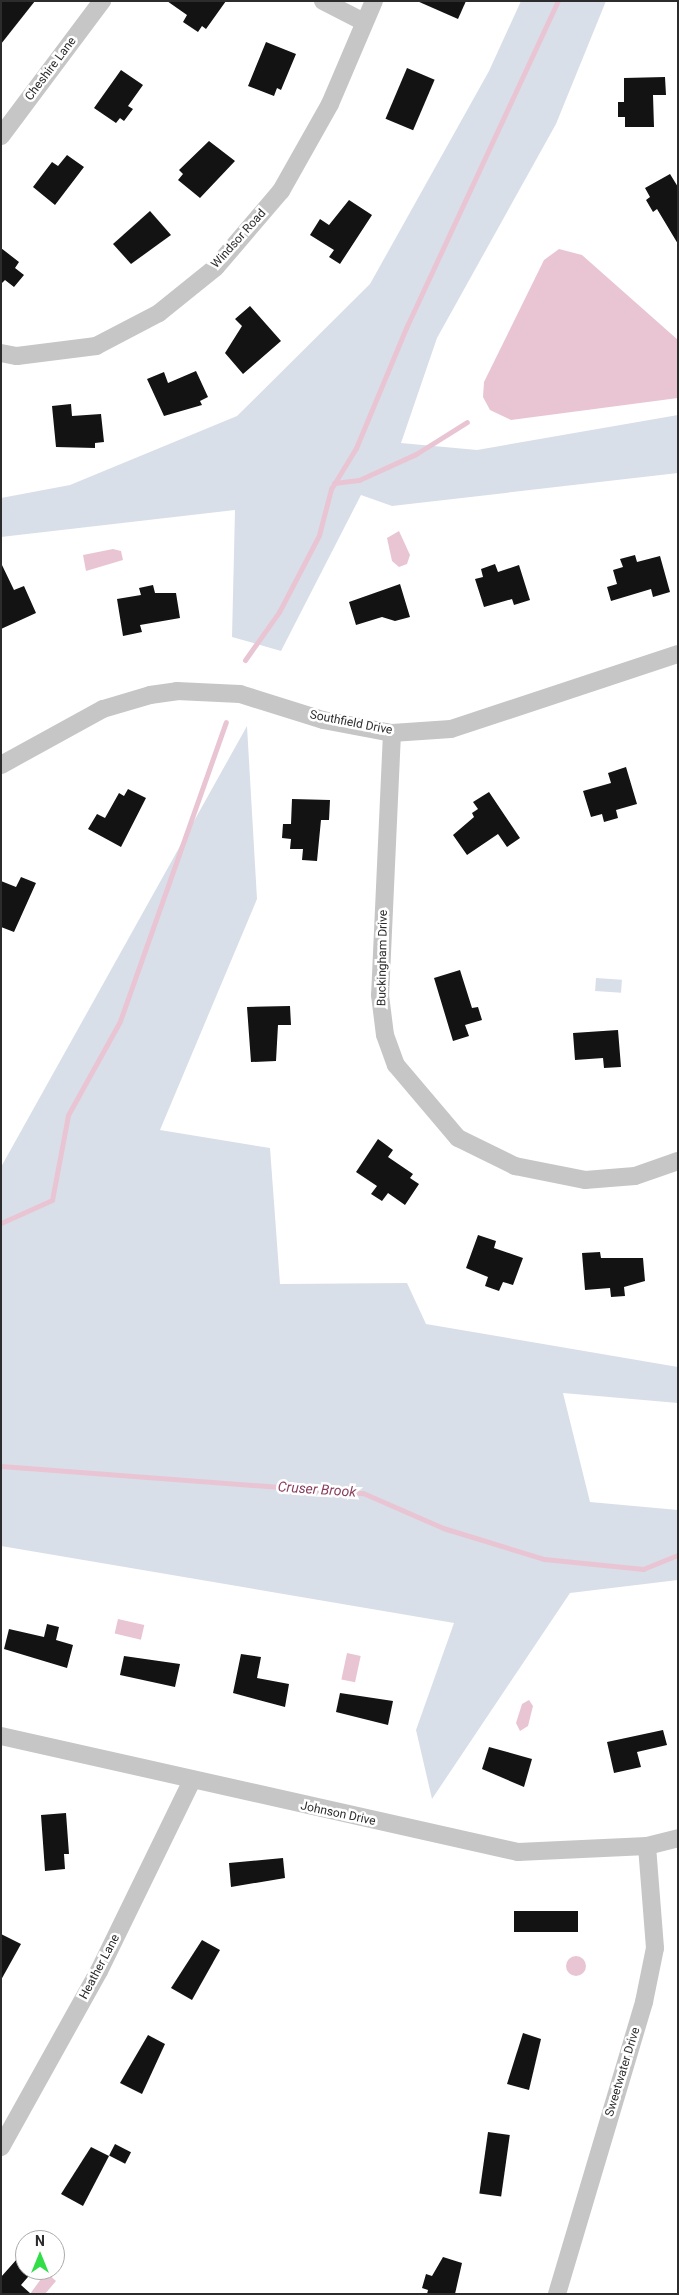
<!DOCTYPE html>
<style>
body{margin:0}
#map{position:relative;width:679px;height:2295px;overflow:hidden;background:#fff;font-family:Roboto,sans-serif}
div>[style]{position:absolute}
[style*='--x']{left:calc(var(--x)*1px);top:calc(var(--y)*1px);width:calc(var(--w)*1px);rotate:calc(var(--a)*1deg)}
.green>*{inset:0;background:#d9dfe9;transform-origin:0 0}
.water>*{inset:0;background:#e9c5d4;transform-origin:0 0}
.round{border-radius:50%}
.stream>*{height:5px;margin:-2.5px;padding:0 2.5px;transform-origin:2.5px;border-radius:2.5px;background:#e9c5d4}
.building>*{inset:0;background:#131313;transform-origin:0 0}
.street>*{height:18px;margin:-9px;padding:0 9px;transform-origin:9px;border-radius:9px;background:#c6c6c6}
span{translate:-50% -50%;white-space:nowrap;text-align:center;line-height:1.15;-webkit-text-stroke:5px #fff;paint-order:stroke}
.street-label{font-size:12px;color:#2c2c2c}
.water-label{font-size:14px;color:#8a3e5d;font-style:italic}
.frame{position:absolute;inset:0;border:2px solid #2c2c2c;pointer-events:none}
.north{position:absolute;left:15px;top:2230px;width:50px;height:50px;box-sizing:border-box;background:#fff;border:1px solid #ababab;border-radius:50%;rotate:0deg;font-size:14px;font-weight:700;line-height:20px;text-align:center;color:#2c2c2c}
.north::after{content:'';display:block;margin:auto;width:18px;height:22px;background:#32de47;clip-path:polygon(50% 0,100% 100%,50% 72%,0 100%)}
</style>
<div id="map">
<div class="green">
<i style="clip-path:polygon(521px 1px,606px 1px,556px 124px,437px 338px,401px 443px,477px 450px,678px 415px,678px 473px,392px 506px,361px 495px,281px 651px,232px 637px,235px 510px,1px 537px,1px 498px,70px 485px,237px 416px,370px 284px,489px 71px)"></i>
<i style="clip-path:polygon(247px 726px,257px 899px,160px 1130px,270px 1148px,280px 1284px,407px 1283px,426px 1324px,678px 1367px,678px 1403px,563px 1393px,590px 1502px,678px 1510px,678px 1580px,570px 1593px,432px 1799px,416px 1730px,454px 1623px,1px 1546px,1px 1167px)"></i>
<i style="left:596px;top:978px;width:26px;height:13px;rotate:4deg"></i>
</div>
<div class="water">
<i style="clip-path:polygon(559px 249px,582px 255px,678px 340px,678px 398px,511px 420px,490px 410px,483px 397px,484px 382px,544px 260px)"></i>
<i style="clip-path:polygon(399px 531px,410px 555px,407px 564px,399px 567px,392px 561px,387px 538px)"></i>
<i style="clip-path:polygon(113px 549px,121px 551px,123px 560px,86px 571px,83px 555px)"></i>
<i style="left:118px;top:1619px;width:27px;height:15px;rotate:13deg"></i>
<i style="left:347px;top:1653px;width:14px;height:27px;rotate:12deg"></i>
<i style="clip-path:polygon(529px 1700px,533px 1706px,528px 1726px,520px 1731px,516px 1723px,522px 1704px)"></i>
<i class="round" style="left:566px;top:1956px;width:20px;height:20px"></i>
<i style="clip-path:polygon(46px 2272px,56px 2281px,45px 2294px,30px 2294px)"></i>
</div>
<div class="stream">
<i style="--x:334;--y:483;--w:25;--a:-7"></i>
<i style="--x:359;--y:480;--w:63;--a:-24.5"></i>
<i style="--x:416;--y:454;--w:60;--a:-32.1"></i>
<i style="--x:245;--y:660;--w:59;--a:-54.7"></i>
<i style="--x:279;--y:612;--w:87;--a:-62.5"></i>
<i style="--x:319;--y:535;--w:48;--a:-75.4"></i>
<i style="--x:331;--y:489;--w:48;--a:-58.6"></i>
<i style="--x:356;--y:448;--w:130;--a:-67.4"></i>
<i style="--x:406;--y:328;--w:361;--a:-65.1"></i>
<i style="--x:1;--y:1223;--w:56;--a:-24.3"></i>
<i style="--x:52;--y:1200;--w:86;--a:-79.3"></i>
<i style="--x:68;--y:1115;--w:107;--a:-61"></i>
<i style="--x:120;--y:1021;--w:317;--a:-70.5"></i>
<i style="--x:1;--y:1466;--w:363;--a:4.3"></i>
<i style="--x:363;--y:1493;--w:87;--a:23.6"></i>
<i style="--x:443;--y:1528;--w:106;--a:17.1"></i>
<i style="--x:544;--y:1559;--w:100;--a:5.8"></i>
<i style="--x:643;--y:1569;--w:38;--a:-22"></i>
</div>
<div class="building">
<i style="clip-path:polygon(1px 1px,35px 1px,1px 44px)"></i>
<i style="clip-path:polygon(167px 1px,226px 1px,206px 29px,202px 26px,198px 32px,183px 22px,187px 15px)"></i>
<i style="clip-path:polygon(417px 1px,466px 1px,458px 19px)"></i>
<i style="clip-path:polygon(266px 42px,296px 54px,281px 90px,277px 88px,274px 96px,248px 86px)"></i>
<i style="left:407px;top:68px;width:30px;height:55px;rotate:23deg"></i>
<i style="clip-path:polygon(121px 70px,143px 85px,128px 106px,133px 109px,124px 121px,120px 118px,116px 123px,94px 108px)"></i>
<i style="clip-path:polygon(665px 77px,666px 95px,653px 95px,654px 127px,625px 127px,625px 117px,618px 117px,618px 102px,624px 102px,624px 78px)"></i>
<i style="clip-path:polygon(209px 141px,235px 161px,200px 198px,178px 180px,183px 174px,179px 170px)"></i>
<i style="clip-path:polygon(67px 155px,84px 167px,55px 205px,33px 187px,52px 162px,58px 166px)"></i>
<i style="clip-path:polygon(670px 174px,678px 187px,678px 244px,657px 209px,653px 212px,646px 200px,650px 197px,645px 188px)"></i>
<i style="clip-path:polygon(349px 200px,372px 215px,340px 264px,329px 257px,334px 250px,310px 235px,320px 219px,329px 225px)"></i>
<i style="clip-path:polygon(150px 211px,171px 235px,131px 264px,113px 244px)"></i>
<i style="clip-path:polygon(1px 248px,19px 262px,15px 268px,24px 275px,14px 287px,5px 280px,1px 284px)"></i>
<i style="clip-path:polygon(250px 306px,281px 341px,243px 374px,225px 353px,242px 326px,235px 319px)"></i>
<i style="clip-path:polygon(196px 371px,208px 397px,200px 401px,202px 405px,164px 416px,147px 379px,164px 372px,168px 383px)"></i>
<i style="clip-path:polygon(71px 404px,72px 416px,101px 414px,104px 442px,95px 443px,95px 448px,56px 447px,52px 406px)"></i>
<i style="clip-path:polygon(635px 555px,637px 562px,660px 556px,670px 592px,653px 597px,651px 589px,611px 601px,607px 587px,617px 584px,613px 570px,623px 567px,620px 559px)"></i>
<i style="clip-path:polygon(1px 563px,14px 590px,24px 586px,36px 613px,1px 629px)"></i>
<i style="clip-path:polygon(495px 564px,498px 572px,519px 565px,530px 600px,514px 605px,512px 599px,484px 607px,475px 579px,483px 577px,481px 569px)"></i>
<i style="clip-path:polygon(400px 584px,410px 617px,395px 621px,382px 617px,356px 625px,349px 602px)"></i>
<i style="clip-path:polygon(153px 585px,155px 593px,176px 593px,180px 618px,140px 625px,142px 632px,123px 636px,117px 599px,141px 595px,139px 588px)"></i>
<i style="clip-path:polygon(626px 767px,637px 804px,616px 810px,618px 818px,604px 822px,602px 814px,591px 817px,583px 791px,611px 783px,608px 773px)"></i>
<i style="clip-path:polygon(128px 789px,146px 798px,121px 847px,88px 829px,97px 814px,105px 818px,119px 793px,124px 796px)"></i>
<i style="clip-path:polygon(489px 792px,520px 838px,507px 847px,498px 834px,467px 855px,453px 835px,474px 817px,472px 813px,478px 809px,473px 802px)"></i>
<i style="clip-path:polygon(292px 799px,330px 800px,329px 820px,321px 820px,317px 861px,302px 860px,303px 849px,290px 849px,291px 839px,282px 838px,283px 824px,291px 824px)"></i>
<i style="clip-path:polygon(21px 877px,36px 883px,14px 932px,1px 927px,1px 881px,16px 887px)"></i>
<i style="clip-path:polygon(460px 970px,472px 1008px,478px 1007px,482px 1020px,465px 1025px,469px 1036px,453px 1041px,434px 978px)"></i>
<i style="clip-path:polygon(290px 1006px,291px 1025px,278px 1025px,276px 1061px,251px 1062px,247px 1007px)"></i>
<i style="clip-path:polygon(618px 1030px,621px 1067px,604px 1068px,603px 1058px,575px 1060px,573px 1033px)"></i>
<i style="clip-path:polygon(378px 1139px,393px 1150px,388px 1157px,413px 1174px,410px 1178px,419px 1184px,405px 1205px,388px 1193px,382px 1201px,371px 1194px,377px 1186px,356px 1172px)"></i>
<i style="clip-path:polygon(478px 1235px,496px 1241px,494px 1248px,523px 1258px,513px 1285px,503px 1282px,499px 1291px,485px 1286px,488px 1277px,466px 1268px)"></i>
<i style="clip-path:polygon(600px 1252px,601px 1258px,643px 1258px,645px 1281px,624px 1287px,625px 1296px,611px 1297px,610px 1288px,585px 1290px,582px 1253px)"></i>
<i style="clip-path:polygon(47px 1624px,59px 1627px,56px 1640px,73px 1645px,67px 1668px,4px 1649px,9px 1629px,44px 1637px)"></i>
<i style="clip-path:polygon(241px 1654px,261px 1657px,257px 1678px,289px 1684px,285px 1707px,233px 1693px)"></i>
<i style="clip-path:polygon(124px 1656px,180px 1664px,175px 1687px,120px 1675px)"></i>
<i style="clip-path:polygon(340px 1693px,393px 1701px,388px 1725px,336px 1712px)"></i>
<i style="clip-path:polygon(663px 1730px,667px 1745px,637px 1752px,641px 1767px,614px 1773px,607px 1742px)"></i>
<i style="clip-path:polygon(489px 1747px,532px 1759px,524px 1787px,482px 1769px)"></i>
<i style="clip-path:polygon(66px 1813px,69px 1854px,64px 1854px,65px 1869px,45px 1871px,41px 1815px)"></i>
<i style="clip-path:polygon(283px 1858px,285px 1878px,231px 1887px,229px 1863px)"></i>
<i style="left:514px;top:1911px;width:64px;height:21px"></i>
<i style="clip-path:polygon(1px 1934px,21px 1944px,1px 1980px)"></i>
<i style="clip-path:polygon(202px 1940px,220px 1950px,192px 2000px,171px 1988px)"></i>
<i style="clip-path:polygon(523px 2033px,541px 2039px,529px 2090px,507px 2084px)"></i>
<i style="clip-path:polygon(148px 2035px,165px 2044px,142px 2094px,120px 2083px)"></i>
<i style="left:488px;top:2132px;width:22px;height:62px;rotate:8deg"></i>
<i style="left:115px;top:2144px;width:18px;height:13px;rotate:27deg"></i>
<i style="clip-path:polygon(91px 2147px,109px 2156px,83px 2206px,61px 2194px)"></i>
<i style="clip-path:polygon(25px 2250px,25px 2270px,34px 2270px,21px 2285px,31px 2294px,1px 2294px,1px 2277px)"></i>
<i style="clip-path:polygon(443px 2257px,462px 2263px,455px 2294px,427px 2294px,428px 2290px,422px 2288px,426px 2274px,432px 2276px)"></i>
</div>
<div class="street">
<i style="--x:323;--y:1;--w:46;--a:27.1"></i>
<i style="--x:1;--y:136;--w:169;--a:-53.2"></i>
<i style="--x:1;--y:353;--w:16;--a:11"></i>
<i style="--x:17;--y:356;--w:80;--a:-7.2"></i>
<i style="--x:96;--y:346;--w:71;--a:-27.6"></i>
<i style="--x:159;--y:313;--w:73;--a:-38.9"></i>
<i style="--x:216;--y:267;--w:100;--a:-49.5"></i>
<i style="--x:281;--y:191;--w:100;--a:-60.6"></i>
<i style="--x:330;--y:104;--w:112;--a:-66.9"></i>
<i style="--x:392;--y:733;--w:262;--a:92.6"></i>
<i style="--x:380;--y:995;--w:40;--a:82.9"></i>
<i style="--x:385;--y:1035;--w:32;--a:70"></i>
<i style="--x:396;--y:1065;--w:96;--a:49.7"></i>
<i style="--x:458;--y:1138;--w:64;--a:26.2"></i>
<i style="--x:515;--y:1166;--w:71;--a:11.3"></i>
<i style="--x:585;--y:1180;--w:50;--a:-4.6"></i>
<i style="--x:635;--y:1176;--w:46;--a:-19.2"></i>
<i style="--x:1;--y:765;--w:116;--a:-28.8"></i>
<i style="--x:103;--y:709;--w:49;--a:-16.6"></i>
<i style="--x:150;--y:695;--w:27;--a:-8"></i>
<i style="--x:177;--y:691;--w:63;--a:2.7"></i>
<i style="--x:240;--y:694;--w:87;--a:17.4"></i>
<i style="--x:323;--y:720;--w:70;--a:10.7"></i>
<i style="--x:392;--y:733;--w:59;--a:-3.9"></i>
<i style="--x:451;--y:729;--w:239;--a:-18.3"></i>
<i style="--x:1;--y:1736;--w:530;--a:12.65"></i>
<i style="--x:518;--y:1852;--w:129;--a:-2.7"></i>
<i style="--x:647;--y:1846;--w:32;--a:-14"></i>
<i style="--x:1;--y:2147;--w:201;--a:-60.9"></i>
<i style="--x:99;--y:1971;--w:210;--a:-64"></i>
<i style="--x:557;--y:2294;--w:305;--a:-73.4"></i>
<i style="--x:644;--y:2002;--w:55;--a:-78.5"></i>
<i style="--x:655;--y:1948;--w:102;--a:-94.5"></i>
</div>
<div class="street-label">
<span style="left:51px;top:69px;rotate:-53deg">Cheshire Lane</span>
<span style="left:239px;top:239px;rotate:-48deg">Windsor Road</span>
<span style="left:351px;top:723px;rotate:11deg">Southfield Drive</span>
<span style="left:383px;top:958px;rotate:-89deg">Buckingham Drive</span>
<span style="left:338px;top:1814px;rotate:12deg">Johnson Drive</span>
<span style="left:100px;top:1967px;rotate:-62deg">Heather Lane</span>
<span style="left:623px;top:2072px;rotate:-73deg">Sweetwater Drive</span>
</div>
<div class="water-label">
<span style="left:317px;top:1489px;rotate:4deg">Cruser Brook</span>
</div>
<div class="frame"></div>
<div class="north">N</div>
</div>
